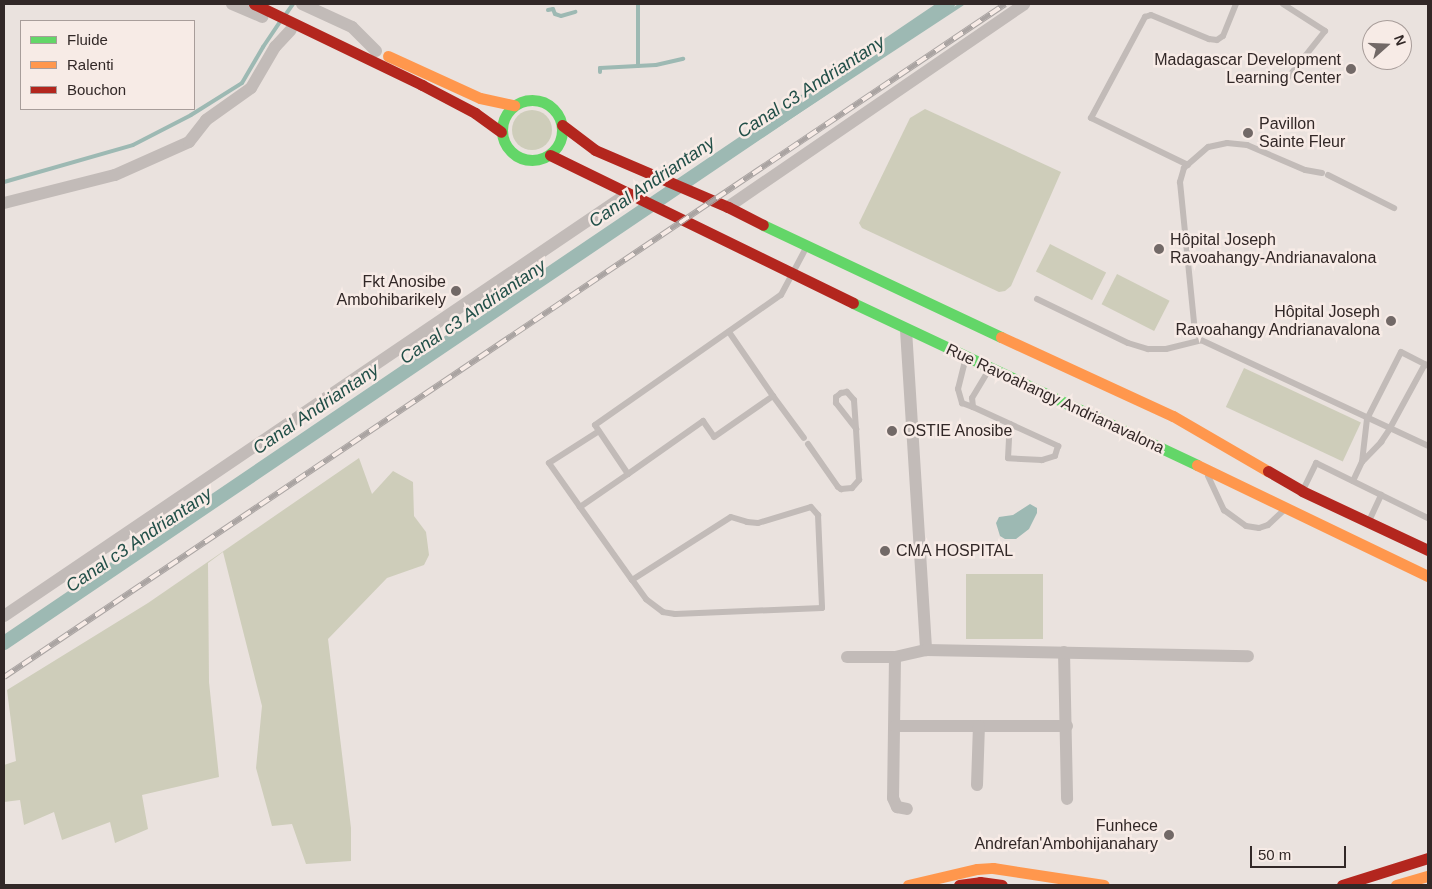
<!DOCTYPE html>
<meta charset="utf-8">
<style>
body{margin:0}
#map{position:relative;width:1432px;height:889px;overflow:hidden;background:#eae2de;font-family:Helvetica,sans-serif}
div>[style]{position:absolute}
[style*='--x']{left:calc(var(--x)*1px);top:calc(var(--y)*1px);width:calc(var(--w)*1px);rotate:calc(var(--a)*1deg)}
.green>*{inset:0;background:#cecdba;transform-origin:0 0}
.round{border-radius:50%}
.water>*{inset:0;background:#9db9b3}
.stream>*{height:4px;margin:-2px;padding:0 2px;transform-origin:2px;border-radius:2px;background:#9db9b3}
.canal>*{height:14px;margin:-7px;padding:0 7px;transform-origin:7px;border-radius:7px;background:#9db9b3}
.lane>*{height:6px;margin:-3px;padding:0 3px;transform-origin:3px;border-radius:3px;background:#c2bbb8}
.street>*{height:12px;margin:-6px;padding:0 6px;transform-origin:6px;border-radius:6px;background:#c2bbb8}
.fast>*{height:11px;margin:-5.5px;padding:0 5.5px;transform-origin:5.5px;border-radius:5.5px;background:#63d668}
.fast>.ring{margin:-5.5px;padding:0;box-sizing:content-box;background:none;border:11px solid #63d668;border-radius:50%}
.slow>*{height:11px;margin:-5.5px;padding:0 5.5px;transform-origin:5.5px;border-radius:5.5px;background:#ff974d}
.jam>*{height:11px;margin:-5.5px;padding:0 5.5px;transform-origin:5.5px;border-radius:5.5px;background:#b3261e}
.rail>*{height:5.5px;margin-top:-2.75px;transform-origin:0;background:repeating-linear-gradient(90deg,#f7ebe6 0 11px,#aaa4a2 0 22px);box-sizing:border-box;border-block:1px solid #aaa4a2}
.dots>*{width:14px;height:14px;translate:-50% -50%;box-sizing:border-box;border:2px solid #f7ebe6;border-radius:50%}
span{translate:-50% -50%;white-space:nowrap;text-align:center;line-height:1.15;-webkit-text-stroke:5px #f7ebe6;paint-order:stroke}
.poi-label{font-size:16px;color:#322827}
.right{translate:-100% -50%;text-align:right}
.left{translate:0 -50%;text-align:left}
.street-label{font-size:16px;color:#322827}
.water-label{font-size:18px;color:#214f48;font-style:italic}
.frame{position:absolute;inset:0;border:5px solid #322827;pointer-events:none}
.legend{position:absolute;left:20px;top:20px;width:175px;height:90px;box-sizing:border-box;background:#f7ebe6;border:1px solid #a89d9a;margin:0;padding:6px 9px;list-style:none;font-size:15px;color:#322827}
.legend li{display:flex;align-items:center;gap:10px;height:25px}
.legend b{width:25px;border:1px solid #a89d9a}
.north{position:absolute;left:1362px;top:20px;width:50px;height:50px;box-sizing:border-box;background:#f7ebe6;border:1px solid #a89d9a;border-radius:50%;rotate:70deg;font-size:14px;font-weight:700;line-height:20px;text-align:center;color:#322827}
.north::after{content:'';display:block;margin:auto;width:18px;height:22px;background:#726967;clip-path:polygon(50% 0,100% 100%,50% 72%,0 100%)}
.scale{position:absolute;left:1250px;top:846px;width:96px;height:22px;box-sizing:border-box;border:2px solid #322827;border-top:0;padding-left:6px;font-size:15px;line-height:18px;white-space:nowrap;color:#322827;-webkit-text-stroke:4px #f7ebe6;paint-order:stroke}
</style>
<div id="map">
<div class="green">
<i style="clip-path:polygon(925px 109px,1061px 172px,1011px 286px,1005px 291px,999px 292px,862px 228px,859px 223px,910px 118px)"></i>
<i class="round" style="left:512px;top:110px;width:40px;height:40px"></i>
<i style="left:1050px;top:244px;width:63px;height:31px;rotate:27deg"></i>
<i style="left:1117px;top:274px;width:59px;height:34px;rotate:27deg"></i>
<i style="left:1244px;top:368px;width:129px;height:43px;rotate:25deg"></i>
<i style="clip-path:polygon(359px 458px,372px 494px,393px 471px,413px 482px,414px 516px,426px 532px,429px 555px,424px 565px,387px 578px,328px 639px,351px 828px,351px 861px,306px 864px,292px 824px,272px 826px,256px 768px,262px 706px,223px 552px,208px 563px,209px 682px,219px 777px,142px 795px,148px 829px,115px 843px,110px 822px,62px 840px,54px 812px,24px 825px,20px 800px,4px 802px,4px 765px,16px 761px,7px 690px,148px 603px)"></i>
<i style="left:966px;top:574px;width:77px;height:65px"></i>
</div>
<div class="water">
<i style="clip-path:polygon(1030px 504px,1037px 508px,1037px 513px,1029px 529px,1016px 539px,1005px 539px,1000px 536px,996px 523px,999px 517px,1013px 515px)"></i>
</div>
<div class="stream">
<i style="--x:638;--y:4;--w:62;--a:90"></i>
<i style="--x:548;--y:10;--w:5;--a:-11"></i>
<i style="--x:553;--y:9;--w:5;--a:68"></i>
<i style="--x:555;--y:14;--w:6;--a:18"></i>
<i style="--x:561;--y:16;--w:15;--a:-16"></i>
<i style="--x:286;--y:14;--w:12;--a:-55"></i>
<i style="--x:600;--y:72;--w:4;--a:-90"></i>
<i style="--x:600;--y:68;--w:56;--a:-3.1"></i>
<i style="--x:656;--y:65;--w:28;--a:-13"></i>
<i style="--x:4;--y:182;--w:134;--a:-16"></i>
<i style="--x:133;--y:145;--w:65;--a:-27.3"></i>
<i style="--x:191;--y:115;--w:60;--a:-32.1"></i>
<i style="--x:242;--y:83;--w:42;--a:-59.7"></i>
<i style="--x:263;--y:47;--w:30;--a:-56"></i>
<i style="--x:688;--y:184;--w:328;--a:-33.3"></i>
<i style="--x:661;--y:202;--w:18;--a:-34"></i>
<i style="--x:4;--y:648;--w:780;--a:-34.18"></i>
</div>
<div class="canal">
<i style="--x:4;--y:643;--w:1140;--a:-34.09"></i>
</div>
<div class="lane">
<i style="--x:1283;--y:4;--w:50;--a:32.7"></i>
<i style="--x:1325;--y:31;--w:63;--a:128.5"></i>
<i style="--x:1188;--y:165;--w:108;--a:-154.1"></i>
<i style="--x:1091;--y:118;--w:115;--a:-61.9"></i>
<i style="--x:1145;--y:17;--w:6;--a:-18"></i>
<i style="--x:1151;--y:15;--w:63;--a:22.5"></i>
<i style="--x:1209;--y:39;--w:8;--a:7"></i>
<i style="--x:1217;--y:40;--w:7;--a:-34"></i>
<i style="--x:1223;--y:36;--w:35;--a:-68"></i>
<i style="--x:1322;--y:173;--w:17;--a:-170"></i>
<i style="--x:1305;--y:170;--w:63;--a:-156.7"></i>
<i style="--x:1247;--y:145;--w:20;--a:-174"></i>
<i style="--x:1227;--y:143;--w:19;--a:168"></i>
<i style="--x:1208;--y:147;--w:32;--a:139"></i>
<i style="--x:1184;--y:168;--w:15;--a:106"></i>
<i style="--x:1180;--y:182;--w:150;--a:84.3"></i>
<i style="--x:1195;--y:331;--w:11;--a:56"></i>
<i style="--x:1201;--y:340;--w:251;--a:25"></i>
<i style="--x:1328;--y:175;--w:74;--a:26.6"></i>
<i style="--x:1037;--y:299;--w:101;--a:25.8"></i>
<i style="--x:1128;--y:343;--w:21;--a:17"></i>
<i style="--x:1148;--y:349;--w:18;--a:0"></i>
<i style="--x:1166;--y:349;--w:36;--a:-14"></i>
<i style="--x:966;--y:357;--w:33;--a:104"></i>
<i style="--x:958;--y:389;--w:15;--a:74"></i>
<i style="--x:962;--y:403;--w:12;--a:20"></i>
<i style="--x:973;--y:407;--w:94;--a:24.6"></i>
<i style="--x:1058;--y:446;--w:10;--a:107"></i>
<i style="--x:1055;--y:456;--w:14;--a:163"></i>
<i style="--x:1042;--y:460;--w:34;--a:-177"></i>
<i style="--x:1008;--y:458;--w:34;--a:-87"></i>
<i style="--x:773;--y:396;--w:52;--a:53.6"></i>
<i style="--x:973;--y:407;--w:9;--a:-96"></i>
<i style="--x:972;--y:398;--w:35;--a:-59"></i>
<i style="--x:808;--y:444;--w:52;--a:55.1"></i>
<i style="--x:838;--y:487;--w:4;--a:34"></i>
<i style="--x:841;--y:489;--w:11;--a:-5"></i>
<i style="--x:852;--y:488;--w:11;--a:-49"></i>
<i style="--x:859;--y:480;--w:51;--a:-93.4"></i>
<i style="--x:856;--y:429;--w:29;--a:-94"></i>
<i style="--x:854;--y:400;--w:11;--a:-131"></i>
<i style="--x:847;--y:392;--w:6;--a:171"></i>
<i style="--x:841;--y:393;--w:6;--a:141"></i>
<i style="--x:836;--y:397;--w:6;--a:90"></i>
<i style="--x:836;--y:403;--w:33;--a:52"></i>
<i style="--x:1362;--y:462;--w:43;--a:-83.4"></i>
<i style="--x:1367;--y:419;--w:75;--a:-63.1"></i>
<i style="--x:1401;--y:352;--w:30;--a:27"></i>
<i style="--x:628;--y:474;--w:92;--a:-35.2"></i>
<i style="--x:703;--y:421;--w:19;--a:55"></i>
<i style="--x:714;--y:437;--w:72;--a:-34.8"></i>
<i style="--x:773;--y:396;--w:78;--a:-124.5"></i>
<i style="--x:1208;--y:476;--w:38;--a:65"></i>
<i style="--x:1224;--y:510;--w:27;--a:36"></i>
<i style="--x:1246;--y:526;--w:13;--a:9"></i>
<i style="--x:1259;--y:528;--w:9;--a:-18"></i>
<i style="--x:1268;--y:525;--w:23;--a:-43"></i>
<i style="--x:1353;--y:481;--w:21;--a:-65"></i>
<i style="--x:1362;--y:462;--w:28;--a:-46"></i>
<i style="--x:1381;--y:442;--w:14;--a:-56"></i>
<i style="--x:1389;--y:430;--w:75;--a:-61.4"></i>
<i style="--x:1304;--y:488;--w:28;--a:-64"></i>
<i style="--x:1316;--y:463;--w:125;--a:26.2"></i>
<i style="--x:580;--y:507;--w:54;--a:-125.2"></i>
<i style="--x:549;--y:463;--w:59;--a:-32.6"></i>
<i style="--x:1369;--y:521;--w:29;--a:-65"></i>
<i style="--x:632;--y:580;--w:117;--a:-32.5"></i>
<i style="--x:731;--y:517;--w:17;--a:17"></i>
<i style="--x:747;--y:522;--w:11;--a:5"></i>
<i style="--x:758;--y:523;--w:55;--a:-16.8"></i>
<i style="--x:811;--y:507;--w:11;--a:49"></i>
<i style="--x:818;--y:515;--w:93;--a:87.5"></i>
<i style="--x:822;--y:608;--w:147;--a:177.7"></i>
<i style="--x:675;--y:614;--w:12;--a:-171"></i>
<i style="--x:663;--y:612;--w:21;--a:-143"></i>
<i style="--x:646;--y:599;--w:24;--a:-126"></i>
<i style="--x:632;--y:580;--w:90;--a:-125.5"></i>
<i style="--x:580;--y:507;--w:58;--a:-34.5"></i>
<i style="--x:628;--y:474;--w:59;--a:-124"></i>
<i style="--x:595;--y:425;--w:227;--a:-35"></i>
<i style="--x:781;--y:295;--w:53;--a:-62"></i>
</div>
<div class="street">
<i style="--x:232;--y:4;--w:33;--a:23"></i>
<i style="--x:302;--y:4;--w:55;--a:24.7"></i>
<i style="--x:352;--y:27;--w:34;--a:45"></i>
<i style="--x:4;--y:203;--w:114;--a:-14.2"></i>
<i style="--x:115;--y:175;--w:81;--a:-24"></i>
<i style="--x:189;--y:142;--w:28;--a:-52"></i>
<i style="--x:206;--y:120;--w:55;--a:-35.4"></i>
<i style="--x:251;--y:88;--w:48;--a:-59.7"></i>
<i style="--x:275;--y:47;--w:23;--a:-47"></i>
<i style="--x:728;--y:207;--w:359;--a:-34.4"></i>
<i style="--x:906;--y:330;--w:321;--a:86.4"></i>
<i style="--x:4;--y:616;--w:752;--a:-34.11"></i>
<i style="--x:1064;--y:652;--w:147;--a:88.8"></i>
<i style="--x:847;--y:657;--w:48;--a:0"></i>
<i style="--x:895;--y:657;--w:32;--a:-13"></i>
<i style="--x:926;--y:650;--w:322;--a:1.1"></i>
<i style="--x:895;--y:657;--w:141;--a:90.8"></i>
<i style="--x:893;--y:798;--w:10;--a:66"></i>
<i style="--x:897;--y:807;--w:10;--a:11"></i>
<i style="--x:895;--y:726;--w:172;--a:0"></i>
<i style="--x:977;--y:785;--w:59;--a:-88.1"></i>
</div>
<div class="fast">
<i class="ring" style="left:502px;top:100px;width:49px;height:49px"></i>
<i style="--x:763;--y:225;--w:263;--a:25.2"></i>
<i style="--x:853;--y:303;--w:380;--a:25.2"></i>
</div>
<div class="slow">
<i style="--x:388;--y:56;--w:101;--a:24.5"></i>
<i style="--x:480;--y:98;--w:35;--a:12"></i>
<i style="--x:1001;--y:337;--w:189;--a:24.7"></i>
<i style="--x:1173;--y:416;--w:110;--a:30.1"></i>
<i style="--x:1197;--y:465;--w:256;--a:25.7"></i>
<i style="--x:908;--y:885;--w:71;--a:-13.1"></i>
<i style="--x:977;--y:869;--w:16;--a:-4"></i>
<i style="--x:993;--y:868;--w:112;--a:8.7"></i>
<i style="--x:1396;--y:885;--w:33;--a:-16"></i>
</div>
<div class="jam">
<i style="--x:254;--y:4;--w:187;--a:25.7"></i>
<i style="--x:422;--y:85;--w:60;--a:27.8"></i>
<i style="--x:475;--y:113;--w:32;--a:36"></i>
<i style="--x:562;--y:125;--w:41;--a:37.1"></i>
<i style="--x:595;--y:150;--w:145;--a:23.2"></i>
<i style="--x:728;--y:207;--w:39;--a:27"></i>
<i style="--x:550;--y:155;--w:337;--a:26"></i>
<i style="--x:1268;--y:471;--w:39;--a:30"></i>
<i style="--x:1302;--y:491;--w:139;--a:25.1"></i>
<i style="--x:959;--y:885;--w:21;--a:-8"></i>
<i style="--x:980;--y:882;--w:22;--a:8"></i>
<i style="--x:1342;--y:885;--w:90;--a:-17.4"></i>
</div>
<div class="rail">
<i style="--x:4;--y:677;--w:1206;--a:-33.91"></i>
</div>
<div class="dots">
<i style="left:1351px;top:69px;background:#726967"></i>
<i style="left:1248px;top:133px;background:#726967"></i>
<i style="left:1159px;top:249px;background:#726967"></i>
<i style="left:456px;top:291px;background:#726967"></i>
<i style="left:1391px;top:321px;background:#726967"></i>
<i style="left:892px;top:431px;background:#726967"></i>
<i style="left:885px;top:551px;background:#726967"></i>
<i style="left:1169px;top:835px;background:#726967"></i>
</div>
<div class="poi-label">
<span class="right" style="left:1341px;top:69px">Madagascar Development<br>Learning Center</span>
<span class="left" style="left:1259px;top:133px">Pavillon<br>Sainte Fleur</span>
<span class="left" style="left:1170px;top:249px">Hôpital Joseph<br>Ravoahangy-Andrianavalona</span>
<span class="right" style="left:446px;top:291px">Fkt Anosibe<br>Ambohibarikely</span>
<span class="right" style="left:1380px;top:321px">Hôpital Joseph<br>Ravoahangy Andrianavalona</span>
<span class="left" style="left:903px;top:431px">OSTIE Anosibe</span>
<span class="left" style="left:896px;top:551px">CMA HOSPITAL</span>
<span class="right" style="left:1158px;top:835px">Funhece<br>Andrefan'Ambohijanahary</span>
</div>
<div class="street-label">
<span style="left:1055px;top:399px;rotate:25deg">Rue Ravoahangy Andrianavalona</span>
</div>
<div class="water-label">
<span style="left:811px;top:87px;rotate:-33deg">Canal c3 Andriantany</span>
<span style="left:652px;top:182px;rotate:-34deg">Canal Andriantany</span>
<span style="left:473px;top:312px;rotate:-34deg">Canal c3 Andriantany</span>
<span style="left:316px;top:409px;rotate:-34deg">Canal Andriantany</span>
<span style="left:139px;top:540px;rotate:-34deg">Canal c3 Andriantany</span>
</div>
<div class="frame"></div>
<ul class="legend">
<li><b style="height:6px;background:#63d668"></b>Fluide</li>
<li><b style="height:6px;background:#ff974d"></b>Ralenti</li>
<li><b style="height:6px;background:#b3261e"></b>Bouchon</li>
</ul>
<div class="north">N</div>
<div class="scale">50 m</div>
</div>
